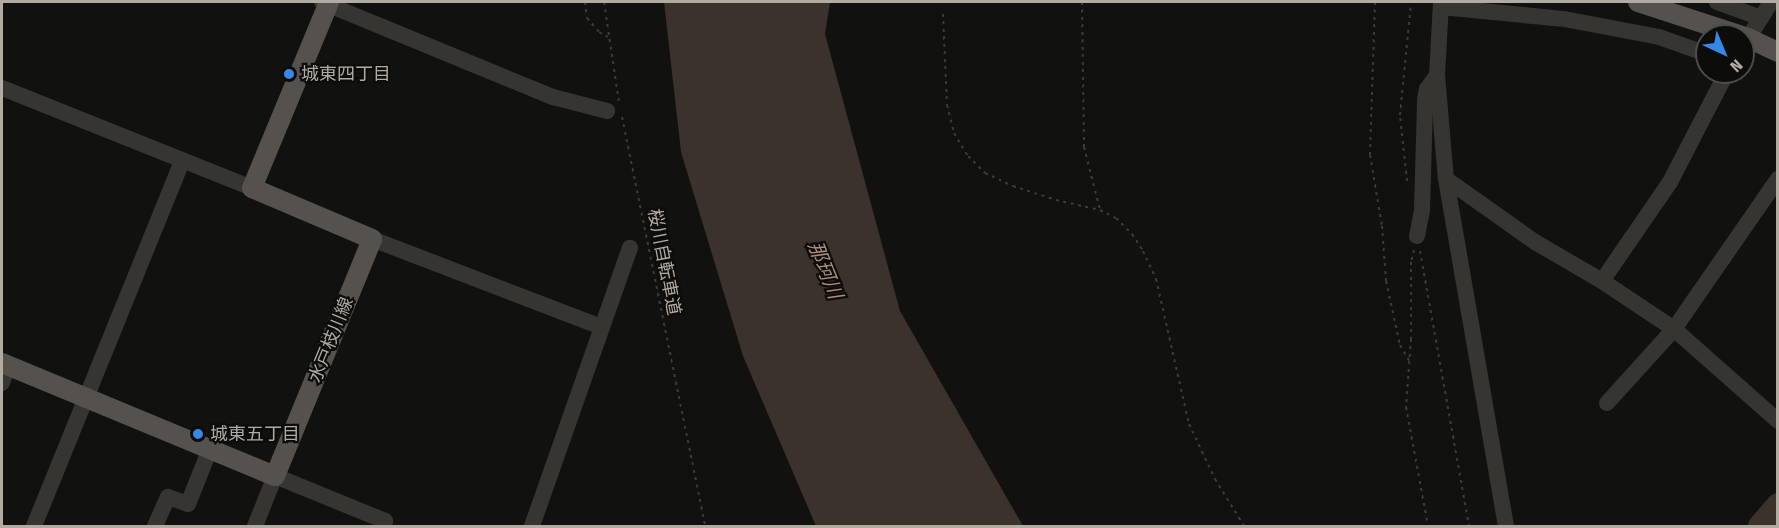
<!DOCTYPE html>
<meta charset="utf-8">
<style>
body{margin:0}
#map{position:relative;width:1779px;height:528px;overflow:hidden;background:#111110;font-family:"Fira Sans Condensed","Noto Sans JP",sans-serif}
div>[style]{position:absolute}
[style*='--x']{left:calc(var(--x)*1px);top:calc(var(--y)*1px);width:calc(var(--w)*1px);rotate:calc(var(--a)*1deg)}
.water>*{inset:0;background:#3b312d}
.river>*{height:24px;margin:-12px;padding:0 12px;transform-origin:12px;border-radius:12px;background:#3b312d}
.path>*{height:2px;margin-top:-1px;transform-origin:0;background:repeating-linear-gradient(90deg,#3d3b38 0 3px,transparent 0 7.5px)}
.minor>*{height:16px;margin:-8px;padding:0 8px;transform-origin:8px;border-radius:8px;background:#363532}
.major>*{height:20px;margin:-10px;padding:0 10px;transform-origin:10px;border-radius:10px;background:#55524e}
.dots>*{width:16px;height:16px;translate:-50% -50%;box-sizing:border-box;border:3px solid #0c0c0b;border-radius:50%}
span{translate:-50% -50%;white-space:nowrap;text-align:center;line-height:1.15;-webkit-text-stroke:4.5px #0c0c0b;paint-order:stroke}
.poi-label{font-size:18px;color:#b1aba2}
.left{translate:0 -50%;text-align:left}
.street-label{font-size:18px;color:#b1aba2}
.water-label{font-size:20px;color:#ab8b7b;font-style:italic}
.frame{position:absolute;inset:0;border:3px solid #b1aba2;pointer-events:none}
.north{position:absolute;left:1695px;top:24px;width:60px;height:60px;box-sizing:border-box;background:#0c0c0b;border:2px solid #4e4c47;border-radius:50%;rotate:136deg;font-size:16px;font-weight:700;line-height:24px;text-align:center;color:#b1aba2}
.north::after{content:'';display:block;margin:auto;width:21px;height:27px;background:#3588e5;clip-path:polygon(50% 0,100% 100%,50% 72%,0 100%)}
</style>
<div id="map">
<div class="water">
<i style="clip-path:polygon(664px 2px,830px 2px,825px 34px,900px 311px,1023px 526px,816px 526px,743px 356px,681px 152px)"></i>
</div>
<div class="river">
<i style="--x:1760;--y:526;--w:28;--a:-49"></i>
</div>
<div class="path">
<i style="--x:585;--y:2;--w:16;--a:83"></i>
<i style="--x:587;--y:18;--w:18;--a:49"></i>
<i style="--x:599;--y:32;--w:10;--a:29"></i>
<i style="--x:604;--y:2;--w:101;--a:81.5"></i>
<i style="--x:1082;--y:2;--w:145;--a:89.2"></i>
<i style="--x:1084;--y:147;--w:65;--a:75.7"></i>
<i style="--x:1375;--y:2;--w:153;--a:91.9"></i>
<i style="--x:1370;--y:155;--w:72;--a:80.4"></i>
<i style="--x:1382;--y:226;--w:55;--a:85.8"></i>
<i style="--x:1386;--y:281;--w:66;--a:77.7"></i>
<i style="--x:1400;--y:345;--w:20;--a:60"></i>
<i style="--x:943;--y:14;--w:91;--a:87.5"></i>
<i style="--x:947;--y:105;--w:29;--a:76"></i>
<i style="--x:954;--y:133;--w:27;--a:59"></i>
<i style="--x:968;--y:156;--w:24;--a:45"></i>
<i style="--x:985;--y:173;--w:31;--a:25"></i>
<i style="--x:1013;--y:186;--w:45;--a:18"></i>
<i style="--x:1056;--y:200;--w:45;--a:12.8"></i>
<i style="--x:1100;--y:210;--w:18;--a:27"></i>
<i style="--x:1116;--y:218;--w:23;--a:45"></i>
<i style="--x:1132;--y:234;--w:20;--a:57"></i>
<i style="--x:1143;--y:251;--w:31;--a:65"></i>
<i style="--x:1156;--y:279;--w:149;--a:77.2"></i>
<i style="--x:1189;--y:424;--w:61;--a:64.7"></i>
<i style="--x:1215;--y:479;--w:55;--a:58.3"></i>
<i style="--x:622;--y:117;--w:417;--a:78.5"></i>
<i style="--x:1407;--y:181;--w:66;--a:-96.1"></i>
<i style="--x:1400;--y:115;--w:114;--a:-84.4"></i>
<i style="--x:1414;--y:250;--w:12;--a:104"></i>
<i style="--x:1411;--y:262;--w:77;--a:90"></i>
<i style="--x:1411;--y:339;--w:68;--a:94.2"></i>
<i style="--x:1406;--y:407;--w:121;--a:79.5"></i>
<i style="--x:1420;--y:251;--w:279;--a:79.9"></i>
</div>
<div class="minor">
<i style="--x:322;--y:2;--w:250;--a:22.4"></i>
<i style="--x:553;--y:97;--w:56;--a:14.5"></i>
<i style="--x:1441;--y:2;--w:73;--a:93.1"></i>
<i style="--x:1437;--y:75;--w:104;--a:85.1"></i>
<i style="--x:1446;--y:179;--w:352;--a:80.2"></i>
<i style="--x:1717;--y:2;--w:47;--a:20"></i>
<i style="--x:1441;--y:7;--w:124;--a:5.6"></i>
<i style="--x:1564;--y:19;--w:97;--a:10.7"></i>
<i style="--x:1659;--y:37;--w:51;--a:19.5"></i>
<i style="--x:1743;--y:46;--w:52;--a:-57.5"></i>
<i style="--x:2;--y:88;--w:269;--a:21.8"></i>
<i style="--x:1446;--y:179;--w:109;--a:35.3"></i>
<i style="--x:1535;--y:242;--w:78;--a:30.2"></i>
<i style="--x:1602;--y:281;--w:87;--a:33.7"></i>
<i style="--x:1674;--y:329;--w:139;--a:41.5"></i>
<i style="--x:1417;--y:236;--w:26;--a:-79"></i>
<i style="--x:1422;--y:210;--w:110;--a:-88.4"></i>
<i style="--x:1425;--y:100;--w:11;--a:-80"></i>
<i style="--x:1427;--y:89;--w:17;--a:-54"></i>
<i style="--x:372;--y:239;--w:245;--a:21"></i>
<i style="--x:1602;--y:281;--w:120;--a:-55.5"></i>
<i style="--x:1670;--y:182;--w:124;--a:-62.6"></i>
<i style="--x:2;--y:383;--w:18;--a:-71"></i>
<i style="--x:1607;--y:403;--w:100;--a:-47.8"></i>
<i style="--x:1674;--y:329;--w:183;--a:-55.3"></i>
<i style="--x:34;--y:526;--w:393;--a:-67.9"></i>
<i style="--x:155;--y:526;--w:32;--a:-66"></i>
<i style="--x:168;--y:497;--w:21;--a:19"></i>
<i style="--x:188;--y:504;--w:59;--a:-68.2"></i>
<i style="--x:255;--y:526;--w:54;--a:-68.2"></i>
<i style="--x:275;--y:476;--w:119;--a:22.2"></i>
<i style="--x:385;--y:521;--w:5;--a:112"></i>
<i style="--x:532;--y:526;--w:295;--a:-70.6"></i>
</div>
<div class="major">
<i style="--x:1638;--y:2;--w:116;--a:18.1"></i>
<i style="--x:1748;--y:38;--w:33;--a:25"></i>
<i style="--x:2;--y:363;--w:295;--a:22.5"></i>
<i style="--x:275;--y:476;--w:256;--a:-67.7"></i>
<i style="--x:372;--y:239;--w:130;--a:-157"></i>
<i style="--x:252;--y:188;--w:201;--a:-67.5"></i>
</div>
<div class="dots">
<i style="left:289px;top:74px;background:#3588e5"></i>
<i style="left:198px;top:434px;background:#3588e5"></i>
</div>
<div class="poi-label">
<span class="left" style="left:301px;top:74px">城東四丁目</span>
<span class="left" style="left:210px;top:434px">城東五丁目</span>
</div>
<div class="street-label">
<span style="left:664px;top:262px;rotate:79deg">桜川自転車道</span>
<span style="left:331px;top:340px;rotate:-68deg">水戸枝川線</span>
</div>
<div class="water-label">
<span style="left:825px;top:270px;rotate:68deg">那珂川</span>
</div>
<div class="frame"></div>
<div class="north">N</div>
</div>
